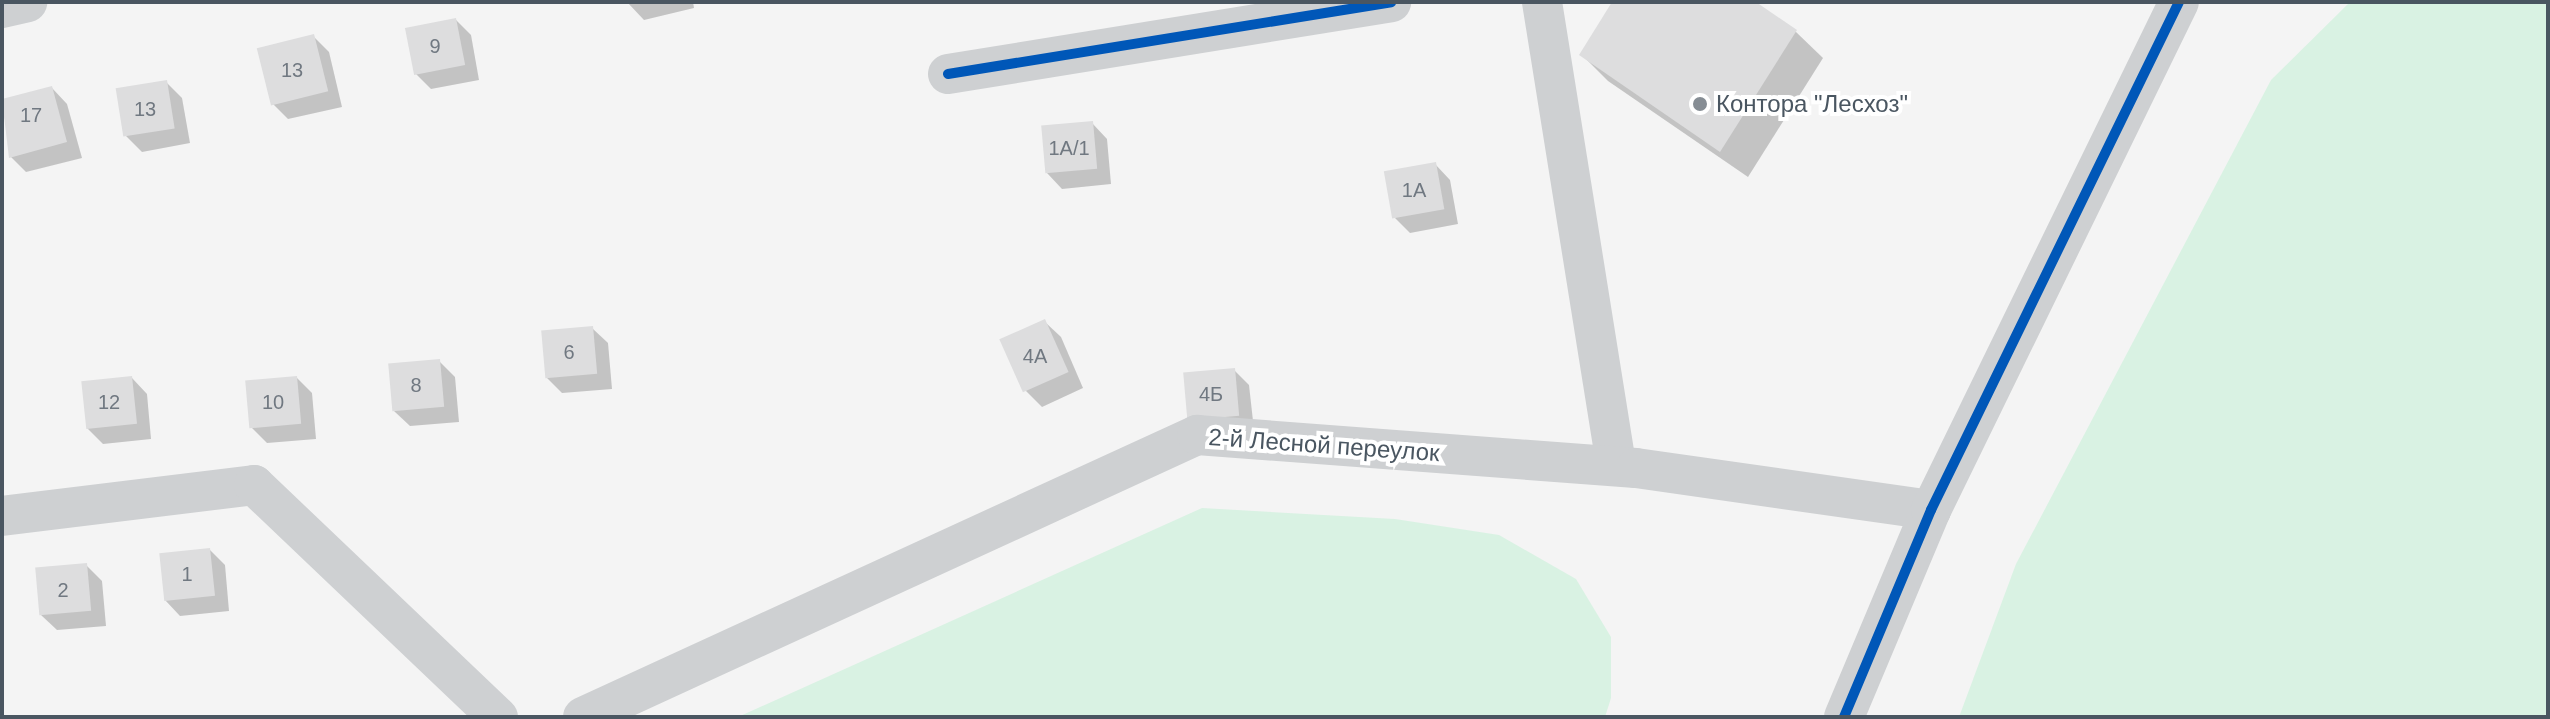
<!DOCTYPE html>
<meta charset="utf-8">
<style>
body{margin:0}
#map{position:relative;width:2550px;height:719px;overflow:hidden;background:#f4f4f4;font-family:Arial,sans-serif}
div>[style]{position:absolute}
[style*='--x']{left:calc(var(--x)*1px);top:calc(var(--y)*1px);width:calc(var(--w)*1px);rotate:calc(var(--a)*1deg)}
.green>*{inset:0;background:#d9f2e3}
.shadow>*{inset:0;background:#0003}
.building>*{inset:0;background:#ddddde;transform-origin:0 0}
.minor>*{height:40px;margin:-20px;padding:0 20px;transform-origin:20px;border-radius:20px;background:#ced0d2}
.cycleway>*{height:10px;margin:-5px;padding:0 5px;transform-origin:5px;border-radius:5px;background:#0057b8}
.dots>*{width:22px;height:22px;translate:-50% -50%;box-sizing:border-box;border:4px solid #fff;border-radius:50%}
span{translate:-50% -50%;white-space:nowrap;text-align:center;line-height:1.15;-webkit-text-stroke:8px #fff;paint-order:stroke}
.number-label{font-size:20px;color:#707881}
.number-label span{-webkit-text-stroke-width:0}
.poi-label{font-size:24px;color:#4a5661}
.left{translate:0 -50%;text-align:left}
.street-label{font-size:24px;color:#4a5661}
.frame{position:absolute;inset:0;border:4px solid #4a5661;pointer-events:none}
</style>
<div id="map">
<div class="green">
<i style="clip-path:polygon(2350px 2px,2548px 2px,2548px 717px,1959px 717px,2016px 564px,2271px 80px)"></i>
<i style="clip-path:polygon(1202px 508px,1395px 519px,1499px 535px,1576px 579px,1611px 637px,1611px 698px,1605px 717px,738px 717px)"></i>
</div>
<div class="shadow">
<i style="clip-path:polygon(627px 2px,693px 2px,694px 8px,644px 20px)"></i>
<i style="clip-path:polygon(1614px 2px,1753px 2px,1796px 32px,1823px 58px,1748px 177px,1608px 81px,1582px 55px)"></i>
<i style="clip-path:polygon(456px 20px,471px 35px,479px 80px,431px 89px,416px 74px)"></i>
<i style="clip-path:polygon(314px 37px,329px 52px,342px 107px,288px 119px,273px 104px)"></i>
<i style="clip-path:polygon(166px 82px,182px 98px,190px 143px,142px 152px,126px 136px)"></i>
<i style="clip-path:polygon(52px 88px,67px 104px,82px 158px,26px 172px,11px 157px,2px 101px)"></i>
<i style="clip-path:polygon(1092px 123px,1107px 139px,1111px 184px,1062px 189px,1047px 173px)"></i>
<i style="clip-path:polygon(1435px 164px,1450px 180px,1458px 224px,1410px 233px,1395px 218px)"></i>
<i style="clip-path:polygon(1045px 322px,1061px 337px,1083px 388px,1042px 407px,1026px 391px)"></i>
<i style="clip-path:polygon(592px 328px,608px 343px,612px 389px,562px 393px,547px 378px)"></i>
<i style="clip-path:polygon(439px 361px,455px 377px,459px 422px,410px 426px,394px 411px)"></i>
<i style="clip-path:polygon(1234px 370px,1249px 385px,1254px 430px,1189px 419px)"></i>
<i style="clip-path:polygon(132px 378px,147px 394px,151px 439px,103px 444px,87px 428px)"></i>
<i style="clip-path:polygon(297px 378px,312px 393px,316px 439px,267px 443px,251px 427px)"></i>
<i style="clip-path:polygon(210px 550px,225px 565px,229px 611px,180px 616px,165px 600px)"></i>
<i style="clip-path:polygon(86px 565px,102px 581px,106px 626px,57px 630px,41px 615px)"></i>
</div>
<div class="building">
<i style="clip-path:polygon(1612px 2px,1756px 2px,1797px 30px,1720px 152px,1579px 55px)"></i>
<i style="left:456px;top:18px;width:48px;height:52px;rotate:79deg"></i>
<i style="left:314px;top:34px;width:59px;height:59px;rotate:76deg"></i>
<i style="left:167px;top:80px;width:49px;height:52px;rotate:81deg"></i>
<i style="clip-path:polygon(52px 86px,67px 142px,9px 158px,2px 99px)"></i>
<i style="left:1093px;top:121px;width:48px;height:52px;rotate:85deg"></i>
<i style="left:1436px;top:162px;width:48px;height:53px;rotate:80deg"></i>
<i style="left:1045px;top:319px;width:58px;height:50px;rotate:66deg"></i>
<i style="left:593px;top:326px;width:48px;height:52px;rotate:85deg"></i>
<i style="left:440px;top:359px;width:48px;height:52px;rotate:85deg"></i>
<i style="left:1235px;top:368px;width:48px;height:52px;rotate:85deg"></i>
<i style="left:132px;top:376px;width:48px;height:51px;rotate:84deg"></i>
<i style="left:297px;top:376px;width:48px;height:52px;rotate:85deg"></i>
<i style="left:210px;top:548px;width:48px;height:51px;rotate:84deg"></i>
<i style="left:87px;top:563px;width:48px;height:52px;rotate:85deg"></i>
</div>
<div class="minor">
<i style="--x:1542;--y:2;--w:470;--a:80.9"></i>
<i style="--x:2;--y:8;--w:26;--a:-13"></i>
<i style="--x:948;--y:74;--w:449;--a:-9.2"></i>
<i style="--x:2;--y:516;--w:254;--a:-7"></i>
<i style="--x:254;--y:485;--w:337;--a:43.6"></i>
<i style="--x:583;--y:717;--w:676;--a:-24.67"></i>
<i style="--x:1197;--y:435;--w:440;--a:4.3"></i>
<i style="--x:1636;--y:468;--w:298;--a:8.1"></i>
<i style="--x:1844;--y:717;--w:225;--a:-67.2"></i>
<i style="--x:1931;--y:510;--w:565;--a:-63.98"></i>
</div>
<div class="cycleway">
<i style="--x:948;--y:74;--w:449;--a:-9.2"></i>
<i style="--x:1844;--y:717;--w:225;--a:-67.2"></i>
<i style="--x:1931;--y:510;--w:565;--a:-63.98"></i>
</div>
<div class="dots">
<i style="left:1700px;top:104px;background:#868d94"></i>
</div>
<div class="number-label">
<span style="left:435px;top:46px">9</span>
<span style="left:292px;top:70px">13</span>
<span style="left:145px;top:109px">13</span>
<span style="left:31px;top:115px">17</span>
<span style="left:1069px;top:148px">1А/1</span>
<span style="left:1414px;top:190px">1А</span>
<span style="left:569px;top:352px">6</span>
<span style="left:1035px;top:356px">4А</span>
<span style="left:416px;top:385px">8</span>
<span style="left:1211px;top:394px">4Б</span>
<span style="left:109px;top:402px">12</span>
<span style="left:273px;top:402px">10</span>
<span style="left:187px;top:574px">1</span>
<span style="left:63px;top:590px">2</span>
</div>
<div class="poi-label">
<span class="left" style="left:1716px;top:104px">Контора "Лесхоз"</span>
</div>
<div class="street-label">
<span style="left:1324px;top:445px;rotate:4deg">2-й Лесной переулок</span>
</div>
<div class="frame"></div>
</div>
